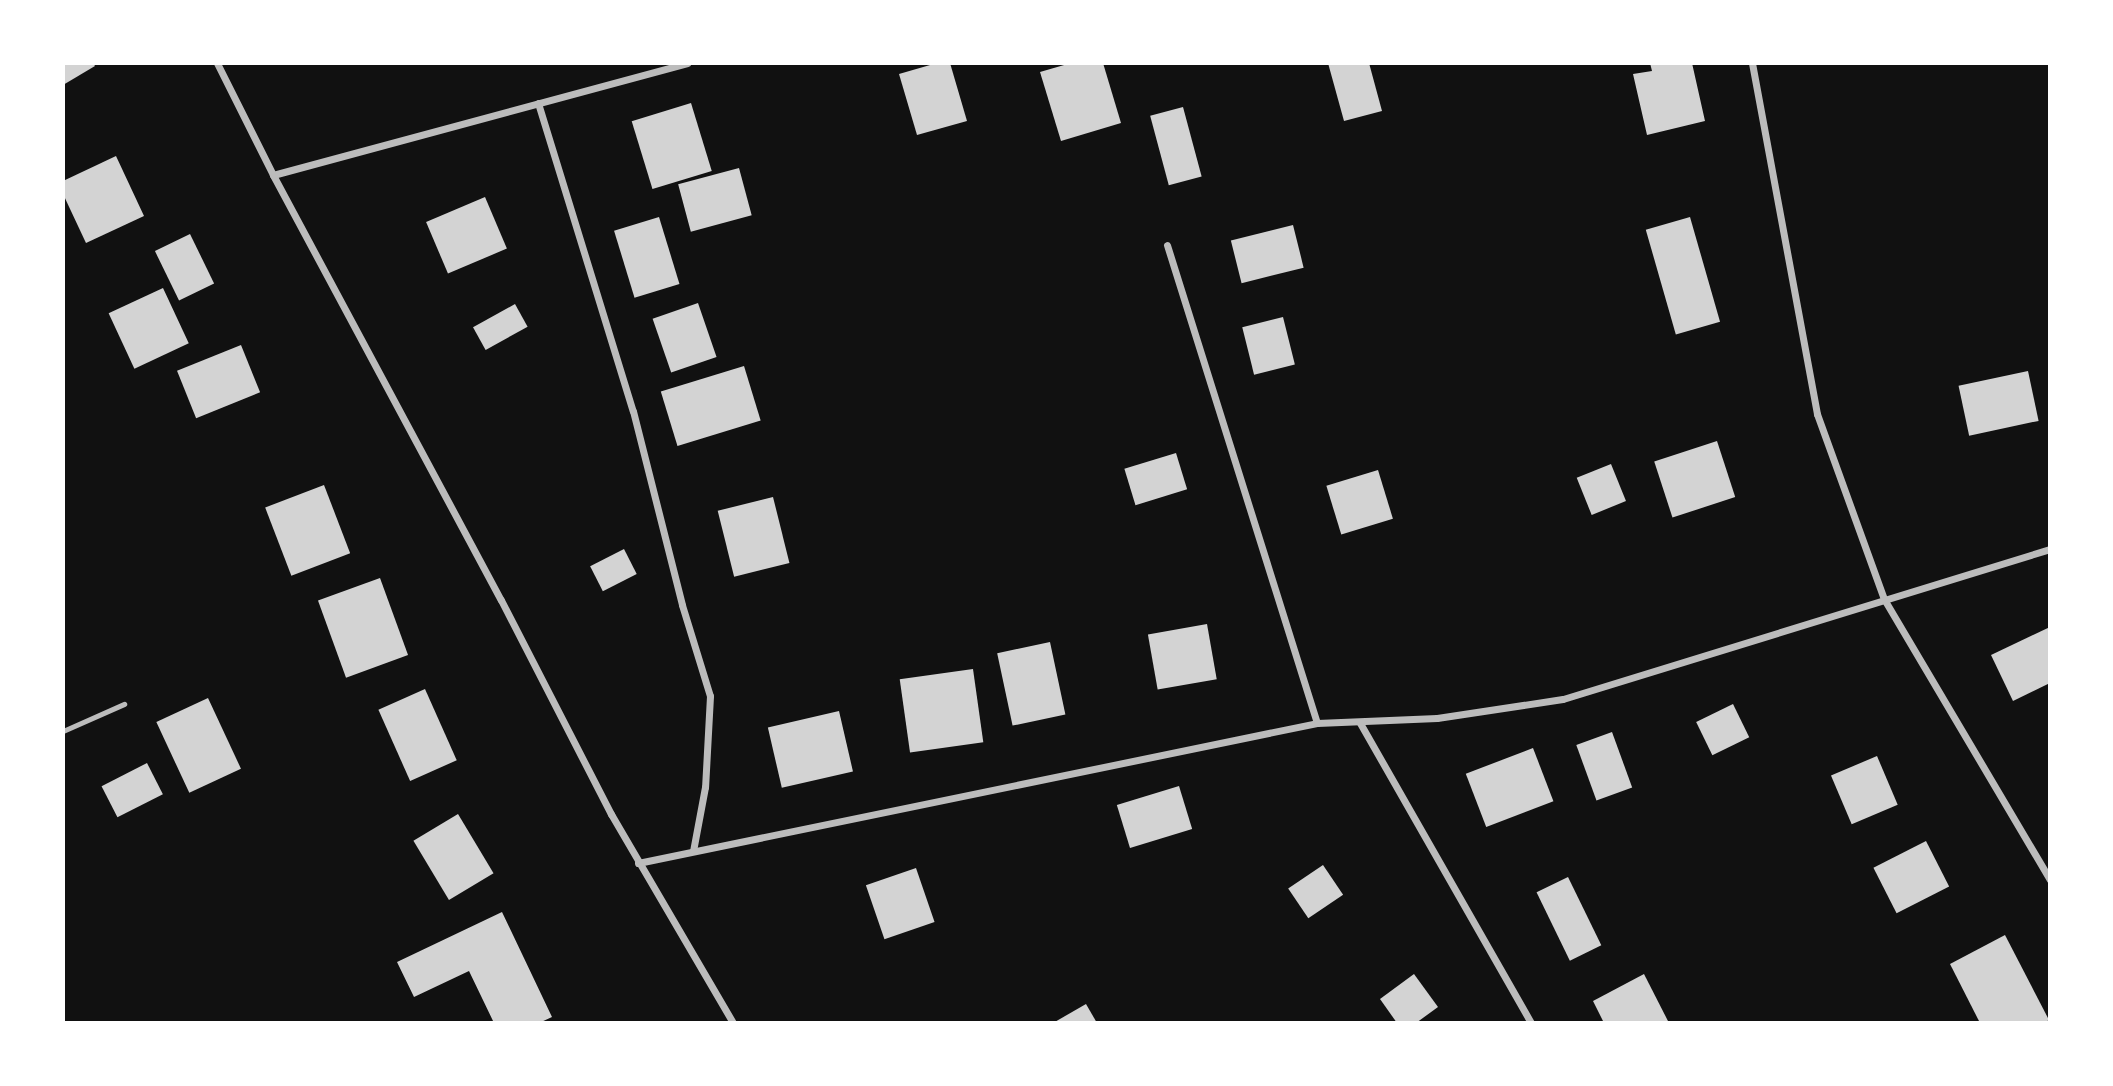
<!DOCTYPE html>
<style>
body{margin:0}
#map{position:relative;width:2113px;height:1086px;overflow:hidden;background:#111;font-family:"Nunito Sans",sans-serif}
div>[style]{position:absolute}
[style*='--x']{left:calc(var(--x)*1px);top:calc(var(--y)*1px);width:calc(var(--w)*1px);rotate:calc(var(--a)*1deg)}
.building>*{inset:0;background:#d3d3d3;transform-origin:0 0}
.service>*{height:5px;margin:-2.5px;padding:0 2.5px;transform-origin:2.5px;border-radius:2.5px;background:#bcbcbc}
.minor>*{height:7px;margin:-3.5px;padding:0 3.5px;transform-origin:3.5px;border-radius:3.5px;background:#bcbcbc}
span{translate:-50% -50%;white-space:nowrap;text-align:center;line-height:1.15;-webkit-text-stroke:6px #fff;paint-order:stroke}
.frame{position:absolute;inset:0;border:65px solid #fff;pointer-events:none}
</style>
<div id="map">
<div class="building">
<i style="clip-path:polygon(63px 63px,93px 63px,95px 66px,63px 85px)"></i>
<i style="clip-path:polygon(937px 63px,950px 63px,967px 121px,917px 135px,899px 74px)"></i>
<i style="clip-path:polygon(1071px 63px,1103px 63px,1121px 123px,1061px 141px,1040px 72px)"></i>
<i style="clip-path:polygon(1328px 63px,1369px 63px,1382px 111px,1344px 121px)"></i>
<i style="clip-path:polygon(1650px 63px,1692px 63px,1705px 121px,1647px 135px,1633px 74px,1652px 71px)"></i>
<i style="left:691px;top:103px;width:71px;height:62px;rotate:73deg"></i>
<i style="left:1183px;top:107px;width:72px;height:34px;rotate:75deg"></i>
<i style="clip-path:polygon(116px 156px,144px 216px,86px 243px,63px 194px,63px 181px)"></i>
<i style="left:739px;top:168px;width:49px;height:63px;rotate:75deg"></i>
<i style="left:485px;top:197px;width:56px;height:64px;rotate:67deg"></i>
<i style="left:659px;top:217px;width:70px;height:47px;rotate:73deg"></i>
<i style="left:1690px;top:217px;width:109px;height:46px;rotate:74deg"></i>
<i style="left:1293px;top:225px;width:44px;height:64px;rotate:76deg"></i>
<i style="left:190px;top:234px;width:55px;height:39px;rotate:64deg"></i>
<i style="left:163px;top:288px;width:61px;height:60px;rotate:65deg"></i>
<i style="left:698px;top:303px;width:57px;height:48px;rotate:71deg"></i>
<i style="left:515px;top:304px;width:26px;height:48px;rotate:61deg"></i>
<i style="left:1283px;top:317px;width:49px;height:42px;rotate:76deg"></i>
<i style="left:241px;top:345px;width:51px;height:69px;rotate:68deg"></i>
<i style="left:744px;top:366px;width:57px;height:87px;rotate:73deg"></i>
<i style="left:2028px;top:371px;width:51px;height:71px;rotate:78deg"></i>
<i style="left:1717px;top:441px;width:59px;height:66px;rotate:72deg"></i>
<i style="left:1176px;top:453px;width:38px;height:54px;rotate:73deg"></i>
<i style="left:1611px;top:464px;width:40px;height:37px;rotate:68deg"></i>
<i style="left:1378px;top:470px;width:51px;height:54px;rotate:73deg"></i>
<i style="left:324px;top:485px;width:73px;height:63px;rotate:69deg"></i>
<i style="left:773px;top:497px;width:68px;height:57px;rotate:76deg"></i>
<i style="left:624px;top:549px;width:28px;height:38px;rotate:63deg"></i>
<i style="left:380px;top:578px;width:82px;height:66px;rotate:70deg"></i>
<i style="left:1207px;top:624px;width:56px;height:60px;rotate:80deg"></i>
<i style="clip-path:polygon(2050px 627px,2050px 683px,2013px 701px,1991px 655px)"></i>
<i style="left:1050px;top:642px;width:74px;height:54px;rotate:78deg"></i>
<i style="left:973px;top:669px;width:74px;height:74px;rotate:82deg"></i>
<i style="left:425px;top:689px;width:78px;height:51px;rotate:66deg"></i>
<i style="left:208px;top:698px;width:78px;height:57px;rotate:65deg"></i>
<i style="left:1733px;top:704px;width:37px;height:41px;rotate:64deg"></i>
<i style="left:839px;top:711px;width:62px;height:73px;rotate:77deg"></i>
<i style="left:1612px;top:732px;width:59px;height:38px;rotate:70deg"></i>
<i style="left:1533px;top:748px;width:57px;height:72px;rotate:69deg"></i>
<i style="left:1877px;top:756px;width:53px;height:50px;rotate:67deg"></i>
<i style="left:147px;top:763px;width:35px;height:51px;rotate:63deg"></i>
<i style="left:1179px;top:786px;width:45px;height:65px;rotate:73deg"></i>
<i style="left:458px;top:814px;width:69px;height:52px;rotate:59deg"></i>
<i style="left:1926px;top:841px;width:51px;height:59px;rotate:63deg"></i>
<i style="left:1323px;top:865px;width:36px;height:42px;rotate:56deg"></i>
<i style="left:916px;top:868px;width:57px;height:53px;rotate:71deg"></i>
<i style="left:1568px;top:877px;width:76px;height:35px;rotate:64deg"></i>
<i style="clip-path:polygon(502px 912px,552px 1017px,539px 1023px,494px 1023px,469px 971px,414px 997px,397px 962px)"></i>
<i style="clip-path:polygon(2005px 935px,2049px 1020px,2044px 1023px,1980px 1023px,1950px 964px)"></i>
<i style="clip-path:polygon(1414px 974px,1438px 1007px,1416px 1023px,1397px 1023px,1380px 999px)"></i>
<i style="clip-path:polygon(1644px 974px,1669px 1023px,1604px 1023px,1593px 1001px)"></i>
<i style="clip-path:polygon(1086px 1004px,1097px 1023px,1053px 1023px)"></i>
</div>
<div class="service">
<i style="--x:63;--y:731;--w:67;--a:-23.9"></i>
</div>
<div class="minor">
<i style="--x:217;--y:63;--w:125;--a:63.4"></i>
<i style="--x:273;--y:175;--w:482;--a:61.8"></i>
<i style="--x:501;--y:600;--w:241;--a:62.8"></i>
<i style="--x:611;--y:814;--w:242;--a:59.7"></i>
<i style="--x:1752;--y:63;--w:357;--a:79.5"></i>
<i style="--x:1817;--y:414;--w:197;--a:70.1"></i>
<i style="--x:1884;--y:599;--w:326;--a:59.4"></i>
<i style="--x:538;--y:103;--w:322;--a:72.9"></i>
<i style="--x:633;--y:411;--w:200;--a:75.8"></i>
<i style="--x:682;--y:605;--w:95;--a:72.9"></i>
<i style="--x:710;--y:696;--w:91;--a:93.1"></i>
<i style="--x:705;--y:787;--w:65;--a:100.6"></i>
<i style="--x:273;--y:175;--w:429;--a:-15.1"></i>
<i style="--x:1167;--y:245;--w:501;--a:72.58"></i>
<i style="--x:1360;--y:723;--w:345;--a:60.3"></i>
<i style="--x:638;--y:863;--w:693;--a:-11.65"></i>
<i style="--x:1317;--y:723;--w:120;--a:-2.4"></i>
<i style="--x:1437;--y:718;--w:127;--a:-8.6"></i>
<i style="--x:1563;--y:699;--w:510;--a:-17.12"></i>
</div>
<div class="frame"></div>
</div>
